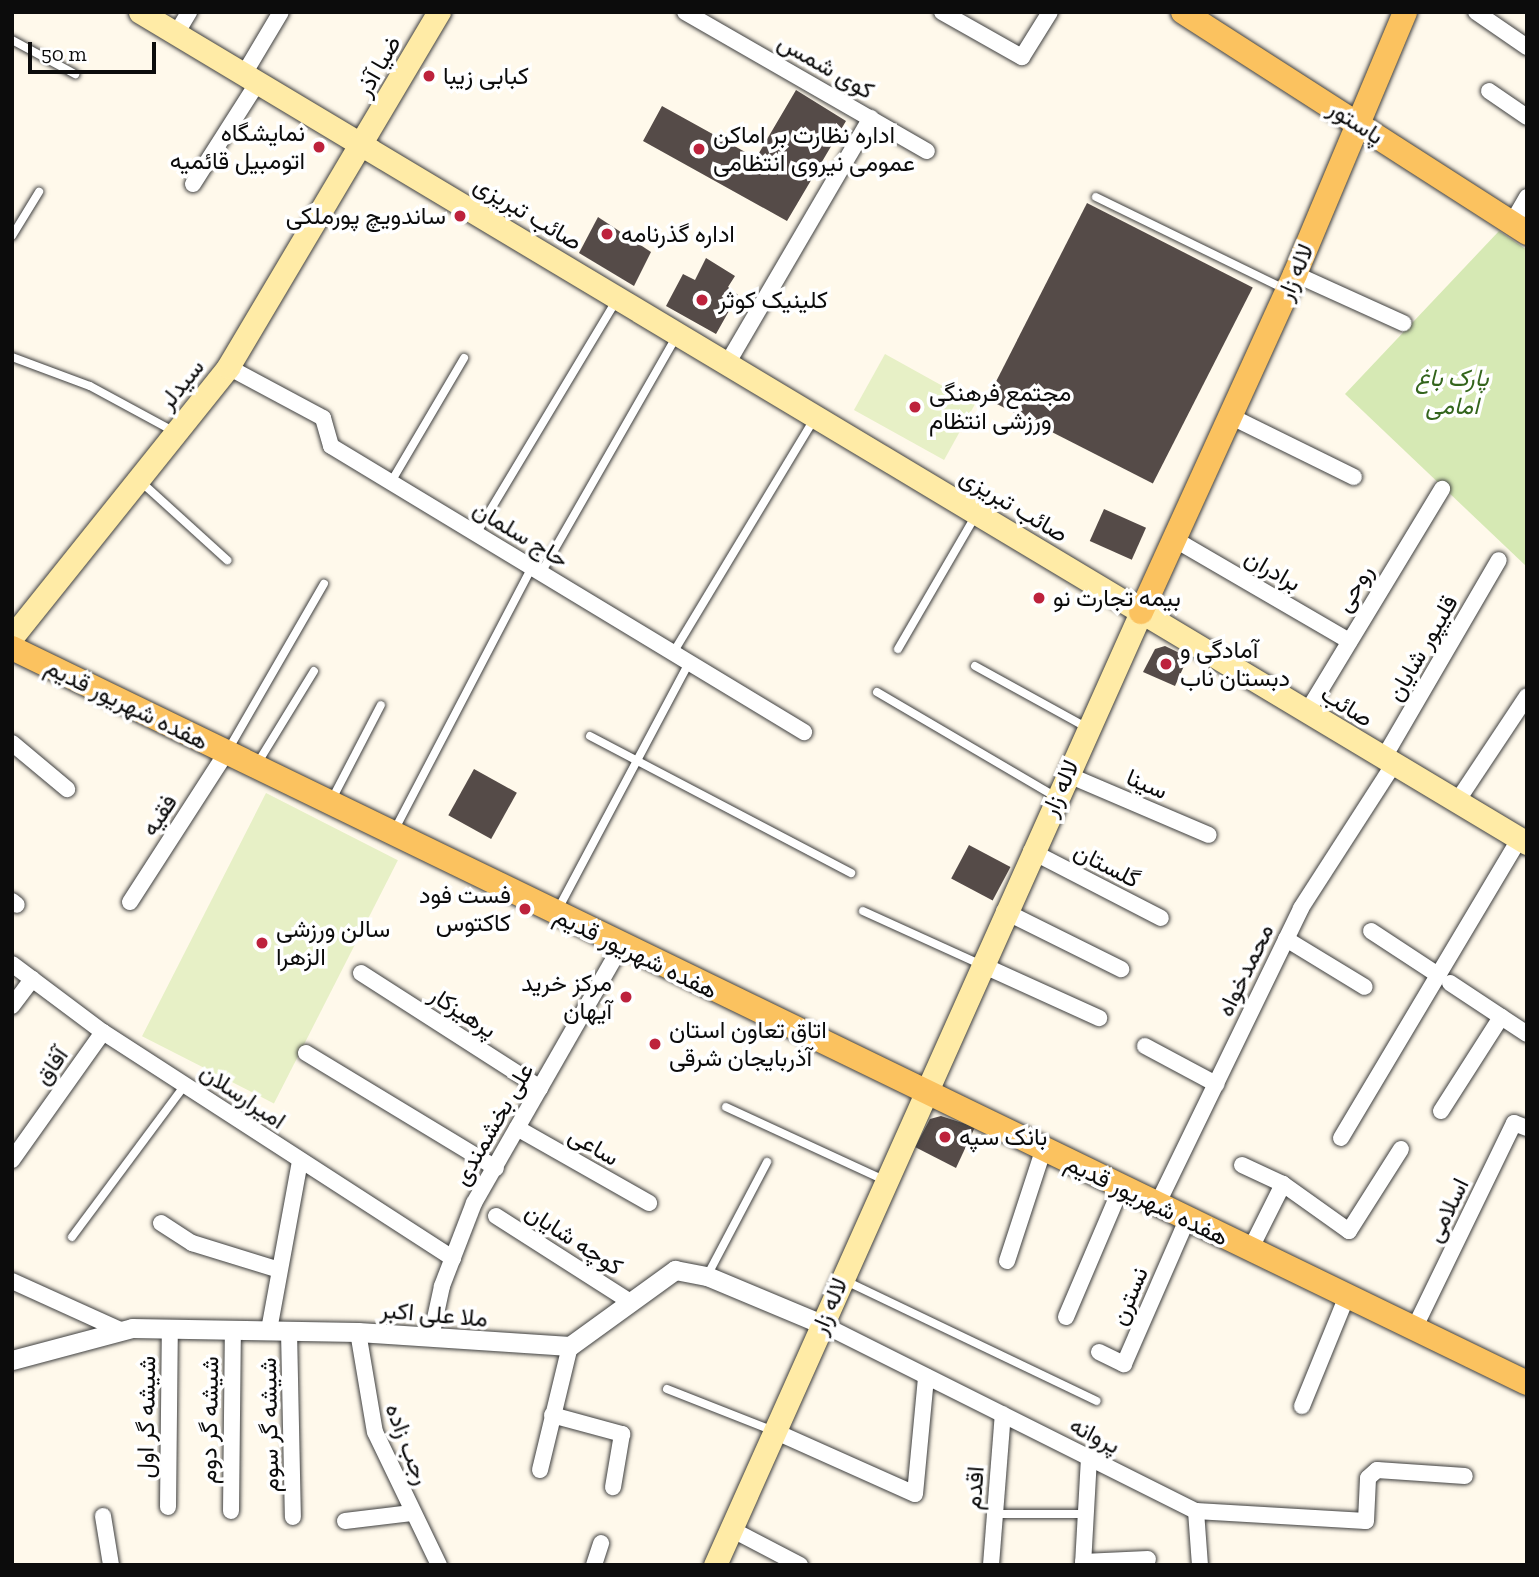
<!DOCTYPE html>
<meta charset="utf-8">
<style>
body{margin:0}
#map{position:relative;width:1539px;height:1577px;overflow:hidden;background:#fff9eb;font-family:"Zilla Slab",Vazirmatn,serif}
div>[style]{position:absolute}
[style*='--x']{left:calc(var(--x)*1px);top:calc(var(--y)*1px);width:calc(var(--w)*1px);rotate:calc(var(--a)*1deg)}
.green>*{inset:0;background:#d6e9b4}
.pitch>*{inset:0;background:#e7f0c6;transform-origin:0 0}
.building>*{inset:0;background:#554b48;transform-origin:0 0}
.roads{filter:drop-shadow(0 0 2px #3f3f3f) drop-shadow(0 0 2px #3f3f3f)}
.service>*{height:8px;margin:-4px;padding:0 4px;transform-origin:4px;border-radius:4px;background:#fff}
.minor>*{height:16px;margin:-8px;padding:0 8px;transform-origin:8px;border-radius:8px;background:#fff}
.tertiary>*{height:19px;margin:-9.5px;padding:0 9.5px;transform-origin:9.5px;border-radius:9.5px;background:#fff}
.secondary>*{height:23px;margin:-11.5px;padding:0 11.5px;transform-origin:11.5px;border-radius:11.5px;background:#ffeba6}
.primary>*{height:24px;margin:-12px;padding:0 12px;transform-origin:12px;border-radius:12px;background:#fbc25f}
.dots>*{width:19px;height:19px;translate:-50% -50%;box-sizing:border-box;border:4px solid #fff;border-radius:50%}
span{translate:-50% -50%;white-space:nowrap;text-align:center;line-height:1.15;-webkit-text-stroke:7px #fff;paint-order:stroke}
.street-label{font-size:24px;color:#0c0c0c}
.poi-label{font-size:24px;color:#0c0c0c}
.left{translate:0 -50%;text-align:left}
.right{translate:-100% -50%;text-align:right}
.park-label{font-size:24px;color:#33641c;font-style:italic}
.frame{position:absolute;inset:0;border:14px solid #0c0c0c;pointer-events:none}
.scale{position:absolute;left:28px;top:42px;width:128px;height:32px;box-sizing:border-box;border:4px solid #0c0c0c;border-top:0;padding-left:9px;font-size:21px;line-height:24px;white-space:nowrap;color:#0c0c0c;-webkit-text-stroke:5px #fff;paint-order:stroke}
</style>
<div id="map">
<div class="green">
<i style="clip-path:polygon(1499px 231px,1527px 250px,1527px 567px,1345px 394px)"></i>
</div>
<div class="pitch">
<i style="left:885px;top:354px;width:103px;height:64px;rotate:29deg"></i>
<i style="left:266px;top:793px;width:148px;height:273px;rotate:27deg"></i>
</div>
<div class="building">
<i style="clip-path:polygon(796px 90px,846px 121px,787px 221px,643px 141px,662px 106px,756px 158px)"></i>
<i style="left:1087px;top:203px;width:186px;height:220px;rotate:27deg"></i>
<i style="clip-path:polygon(598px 217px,651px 252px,634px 286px,579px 253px)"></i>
<i style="clip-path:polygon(706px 258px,735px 276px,728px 287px,738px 295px,716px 334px,666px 306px,683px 274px,695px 280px)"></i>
<i style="left:1104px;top:509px;width:46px;height:35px;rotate:24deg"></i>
<i style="clip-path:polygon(1165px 646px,1188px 657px,1175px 686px,1143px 672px,1155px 649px)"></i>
<i style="left:474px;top:769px;width:49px;height:53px;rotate:29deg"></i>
<i style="left:969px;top:845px;width:47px;height:38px;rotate:28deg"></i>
<i style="clip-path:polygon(941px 1116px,975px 1127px,956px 1168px,915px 1147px,930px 1119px)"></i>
</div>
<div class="roads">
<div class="service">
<i style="--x:12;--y:40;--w:72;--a:28.4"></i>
<i style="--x:1096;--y:197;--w:210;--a:26"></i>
<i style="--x:12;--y:236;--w:52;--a:-58.5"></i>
<i style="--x:12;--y:357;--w:83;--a:20.4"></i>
<i style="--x:90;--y:386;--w:94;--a:28.5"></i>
<i style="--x:140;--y:481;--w:118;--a:42.2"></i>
<i style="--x:391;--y:482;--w:144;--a:-59.5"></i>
<i style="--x:476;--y:534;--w:274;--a:-59"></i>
<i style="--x:541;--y:573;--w:273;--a:-60.2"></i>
<i style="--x:898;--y:649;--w:155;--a:-59.8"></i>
<i style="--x:673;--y:653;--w:273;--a:-58.9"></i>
<i style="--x:975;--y:666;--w:129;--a:28.8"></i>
<i style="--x:877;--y:692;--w:208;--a:30.4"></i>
<i style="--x:590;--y:736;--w:295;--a:27.7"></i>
<i style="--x:228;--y:750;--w:192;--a:-60"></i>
<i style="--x:257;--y:764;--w:109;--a:-58.5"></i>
<i style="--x:331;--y:801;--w:108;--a:-62.5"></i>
<i style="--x:394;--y:831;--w:296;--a:-62.4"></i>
<i style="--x:557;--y:911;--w:281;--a:-62"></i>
<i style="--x:863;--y:911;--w:128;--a:24.4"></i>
<i style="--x:726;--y:1107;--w:174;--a:24.8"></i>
<i style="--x:72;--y:1237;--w:189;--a:-53.4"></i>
<i style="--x:707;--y:1276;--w:129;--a:-62.2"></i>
<i style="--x:844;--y:1280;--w:280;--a:25.6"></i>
<i style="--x:667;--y:1389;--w:112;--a:21.5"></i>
<i style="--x:995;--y:1514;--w:88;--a:0"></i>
</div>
<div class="minor">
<i style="--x:685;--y:12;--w:279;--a:29.9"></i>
<i style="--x:942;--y:12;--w:92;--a:29.4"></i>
<i style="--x:1022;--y:57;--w:53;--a:-58.1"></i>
<i style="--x:1476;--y:12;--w:62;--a:34.5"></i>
<i style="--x:176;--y:34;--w:26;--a:-59"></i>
<i style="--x:244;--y:74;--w:72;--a:-59.2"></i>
<i style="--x:1489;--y:91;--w:46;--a:34.4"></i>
<i style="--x:193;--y:184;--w:121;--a:-57.5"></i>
<i style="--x:1512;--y:223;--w:30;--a:-60"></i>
<i style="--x:1295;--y:274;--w:119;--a:24.4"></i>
<i style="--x:727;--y:364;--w:285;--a:-59.7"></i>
<i style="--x:228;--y:367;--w:108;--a:28.2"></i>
<i style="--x:323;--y:418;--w:29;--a:74"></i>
<i style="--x:331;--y:446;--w:553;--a:31.16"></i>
<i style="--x:1230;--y:416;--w:138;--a:26.2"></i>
<i style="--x:1174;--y:539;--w:203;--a:30.2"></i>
<i style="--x:1307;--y:712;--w:261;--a:-58.8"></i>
<i style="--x:12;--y:743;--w:72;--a:39.9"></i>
<i style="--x:1383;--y:759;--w:230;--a:-59.8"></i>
<i style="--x:1066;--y:774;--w:155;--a:23.1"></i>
<i style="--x:1456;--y:803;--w:128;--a:-56.4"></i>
<i style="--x:1031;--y:851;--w:146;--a:27.3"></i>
<i style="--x:12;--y:901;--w:6;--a:39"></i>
<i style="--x:130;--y:902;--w:177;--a:-57.2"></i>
<i style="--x:1004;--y:911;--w:131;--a:26.4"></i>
<i style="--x:1371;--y:931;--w:80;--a:33.3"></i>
<i style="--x:1286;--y:939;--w:92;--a:31.3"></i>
<i style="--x:12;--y:964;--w:114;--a:36.8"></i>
<i style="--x:103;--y:1032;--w:417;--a:32.9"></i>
<i style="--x:980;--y:964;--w:131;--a:24.4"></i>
<i style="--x:361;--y:973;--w:213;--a:32.7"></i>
<i style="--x:1450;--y:983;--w:92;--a:33.5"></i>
<i style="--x:12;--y:1006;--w:34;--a:-53"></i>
<i style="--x:1145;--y:1046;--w:81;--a:28.2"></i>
<i style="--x:306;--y:1053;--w:222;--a:31.2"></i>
<i style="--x:1441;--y:1111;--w:112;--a:-57.4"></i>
<i style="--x:517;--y:1128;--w:152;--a:29.6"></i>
<i style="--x:1341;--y:1138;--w:346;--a:-59.2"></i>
<i style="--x:12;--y:1160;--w:157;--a:-54.6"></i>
<i style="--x:1242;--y:1165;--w:45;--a:24.9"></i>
<i style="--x:1157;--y:1205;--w:330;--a:-64.1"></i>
<i style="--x:1301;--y:908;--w:170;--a:-57.2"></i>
<i style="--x:496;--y:1216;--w:158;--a:32.6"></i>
<i style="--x:161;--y:1223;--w:37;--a:33"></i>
<i style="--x:192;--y:1243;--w:91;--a:17.2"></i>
<i style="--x:1250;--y:1250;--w:74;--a:-63.4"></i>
<i style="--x:1283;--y:1184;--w:81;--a:35.5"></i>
<i style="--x:1349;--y:1231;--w:97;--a:-57.6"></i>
<i style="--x:1007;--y:1261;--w:116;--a:-71.9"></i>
<i style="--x:12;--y:1281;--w:119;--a:24.4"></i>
<i style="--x:1066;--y:1317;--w:140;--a:-66.9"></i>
<i style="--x:822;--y:1324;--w:418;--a:26.6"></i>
<i style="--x:1196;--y:1511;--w:170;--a:3.4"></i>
<i style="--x:1366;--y:1521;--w:43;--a:-87.3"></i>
<i style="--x:1368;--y:1478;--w:12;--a:-42"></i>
<i style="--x:1377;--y:1470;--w:88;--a:3.9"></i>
<i style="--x:1414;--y:1329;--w:229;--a:-64.1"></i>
<i style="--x:1514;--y:1123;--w:14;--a:21"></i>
<i style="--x:269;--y:1330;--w:172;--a:-79.6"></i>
<i style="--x:289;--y:1331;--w:186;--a:88.8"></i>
<i style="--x:358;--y:1332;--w:101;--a:80.4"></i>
<i style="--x:375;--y:1432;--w:148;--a:64.3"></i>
<i style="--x:431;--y:1337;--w:52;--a:-77.8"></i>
<i style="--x:442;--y:1286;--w:89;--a:-68.9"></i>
<i style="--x:474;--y:1203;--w:296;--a:-60.2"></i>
<i style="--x:1099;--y:1352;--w:28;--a:26"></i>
<i style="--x:1124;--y:1364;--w:157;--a:-66.4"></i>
<i style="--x:1302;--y:1406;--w:119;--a:-67.8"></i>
<i style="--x:552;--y:1415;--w:73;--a:15.2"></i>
<i style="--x:622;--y:1434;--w:54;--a:99.6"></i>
<i style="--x:774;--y:1431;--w:154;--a:24.1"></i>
<i style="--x:915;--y:1494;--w:118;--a:-84.6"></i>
<i style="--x:540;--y:1470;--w:128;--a:-76.4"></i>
<i style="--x:168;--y:1507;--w:179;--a:-89.4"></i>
<i style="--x:231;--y:1511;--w:182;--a:-89.4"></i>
<i style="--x:1196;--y:1511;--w:54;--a:85.8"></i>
<i style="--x:103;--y:1516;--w:50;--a:80.7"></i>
<i style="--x:345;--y:1521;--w:67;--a:-6.8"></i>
<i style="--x:731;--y:1529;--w:78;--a:27.6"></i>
<i style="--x:1083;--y:1562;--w:65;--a:-2.6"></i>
<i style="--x:594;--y:1565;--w:23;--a:-72"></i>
<i style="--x:991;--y:1565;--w:151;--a:-85.5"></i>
<i style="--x:1083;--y:1565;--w:107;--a:-86.8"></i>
</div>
<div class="tertiary">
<i style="--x:12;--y:1360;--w:124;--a:-14.9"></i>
<i style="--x:132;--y:1328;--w:226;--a:1"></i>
<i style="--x:358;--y:1332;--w:212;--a:3.8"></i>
<i style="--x:570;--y:1346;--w:130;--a:-35.9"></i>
<i style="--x:675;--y:1270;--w:33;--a:11"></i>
<i style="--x:707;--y:1276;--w:125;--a:22.7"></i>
</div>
<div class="secondary">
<i style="--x:140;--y:12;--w:1617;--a:30.93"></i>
<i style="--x:12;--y:637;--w:346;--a:-51.3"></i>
<i style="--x:228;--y:367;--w:413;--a:-59.3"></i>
<i style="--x:715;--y:1565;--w:1044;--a:-65.91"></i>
</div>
<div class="primary">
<i style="--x:1183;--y:12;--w:409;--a:32.7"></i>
<i style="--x:1141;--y:612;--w:371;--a:-65.5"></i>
<i style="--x:1295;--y:274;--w:284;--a:-67.2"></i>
<i style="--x:12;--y:648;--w:1684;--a:25.88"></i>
</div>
</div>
<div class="dots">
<i style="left:429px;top:76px;background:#bd223c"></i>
<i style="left:319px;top:147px;background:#bd223c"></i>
<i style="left:699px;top:149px;background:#bd223c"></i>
<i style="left:460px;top:216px;background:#bd223c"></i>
<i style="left:607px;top:234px;background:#bd223c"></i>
<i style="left:702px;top:300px;background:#bd223c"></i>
<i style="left:915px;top:407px;background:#bd223c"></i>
<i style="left:1039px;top:598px;background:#bd223c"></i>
<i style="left:1166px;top:664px;background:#bd223c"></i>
<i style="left:525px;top:909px;background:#bd223c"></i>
<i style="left:262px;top:943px;background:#bd223c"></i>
<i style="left:626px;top:997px;background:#bd223c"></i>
<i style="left:655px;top:1044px;background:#bd223c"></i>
<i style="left:945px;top:1137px;background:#bd223c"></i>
</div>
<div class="street-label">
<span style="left:378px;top:66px;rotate:-60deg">ضیا آذر</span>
<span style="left:826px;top:66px;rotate:30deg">کوی شمس</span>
<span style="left:1356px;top:122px;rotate:33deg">پاستور</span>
<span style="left:528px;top:213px;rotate:31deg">صائب تبریزی</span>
<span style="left:1295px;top:272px;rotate:-67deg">لاله زار</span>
<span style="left:181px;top:384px;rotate:-51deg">سیدلر</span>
<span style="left:1014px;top:505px;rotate:31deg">صائب تبریزی</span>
<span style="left:521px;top:534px;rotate:31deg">حاج سلمان</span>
<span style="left:1273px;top:570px;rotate:30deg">برادران</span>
<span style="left:1354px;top:588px;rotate:-59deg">روحی</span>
<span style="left:1422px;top:648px;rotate:-60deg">قلیپور شایان</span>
<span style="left:127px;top:704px;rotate:26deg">هفده شهریور قدیم</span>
<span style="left:1347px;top:706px;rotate:32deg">صائب</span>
<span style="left:1147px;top:784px;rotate:23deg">سینا</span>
<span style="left:1060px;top:788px;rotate:-66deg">لاله زار</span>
<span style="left:159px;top:815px;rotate:-57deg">فقیه</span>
<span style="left:1107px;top:865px;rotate:27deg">گلستان</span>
<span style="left:636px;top:953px;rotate:26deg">هفده شهریور قدیم</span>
<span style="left:1245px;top:970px;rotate:-64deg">محمدخواه</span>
<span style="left:463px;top:1012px;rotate:33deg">پرهیزکار</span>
<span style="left:51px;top:1066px;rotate:-55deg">آفاق</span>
<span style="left:243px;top:1096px;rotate:34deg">امیرارسلان</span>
<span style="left:493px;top:1124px;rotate:-60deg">علی بخشمندی</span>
<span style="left:594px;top:1146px;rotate:30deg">ساعی</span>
<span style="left:1147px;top:1200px;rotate:26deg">هفده شهریور قدیم</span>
<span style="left:1447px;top:1210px;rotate:-64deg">اسلامی</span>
<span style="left:574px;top:1239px;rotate:33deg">کوچه شایان</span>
<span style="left:1129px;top:1296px;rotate:-67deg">نسترن</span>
<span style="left:829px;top:1306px;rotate:-67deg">لاله زار</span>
<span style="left:434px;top:1314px;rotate:5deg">ملا علی اکبر</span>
<span style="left:146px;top:1417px;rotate:-89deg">شیشه گر اول</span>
<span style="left:209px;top:1420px;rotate:-89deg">شیشه گر دوم</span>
<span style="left:269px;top:1425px;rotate:-91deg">شیشه گر سوم</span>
<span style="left:1095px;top:1435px;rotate:27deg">پروانه</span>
<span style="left:408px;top:1444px;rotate:69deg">رجب زاده</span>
<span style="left:974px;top:1488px;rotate:-86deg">اقدم</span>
</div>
<div class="poi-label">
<span class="left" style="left:443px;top:76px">کبابی زیبا</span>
<span class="right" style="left:305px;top:147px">نمایشگاه<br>اتومبیل قائمیه</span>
<span class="left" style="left:713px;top:149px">اداره نظارت بر اماکن<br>عمومی نیروی انتظامی</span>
<span class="right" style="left:446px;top:216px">ساندویچ پورملکی</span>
<span class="left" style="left:621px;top:234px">اداره گذرنامه</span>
<span class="left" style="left:718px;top:300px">کلینیک کوثر</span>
<span class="left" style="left:929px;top:407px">مجتمع فرهنگی<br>ورزشی انتظام</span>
<span class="left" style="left:1053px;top:598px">بیمه تجارت نو</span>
<span class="left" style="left:1180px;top:664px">آمادگی و<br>دبستان ناب</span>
<span class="right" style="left:511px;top:909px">فست فود<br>کاکتوس</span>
<span class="left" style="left:276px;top:943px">سالن ورزشی<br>الزهرا</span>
<span class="right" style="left:612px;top:997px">مرکز خرید<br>آیهان</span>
<span class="left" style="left:669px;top:1044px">اتاق تعاون استان<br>آذربایجان شرقی</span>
<span class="left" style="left:959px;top:1137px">بانک سپه</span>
</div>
<div class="park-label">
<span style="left:1452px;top:392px">پارک باغ<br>امامی</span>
</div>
<div class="frame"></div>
<div class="scale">50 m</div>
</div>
